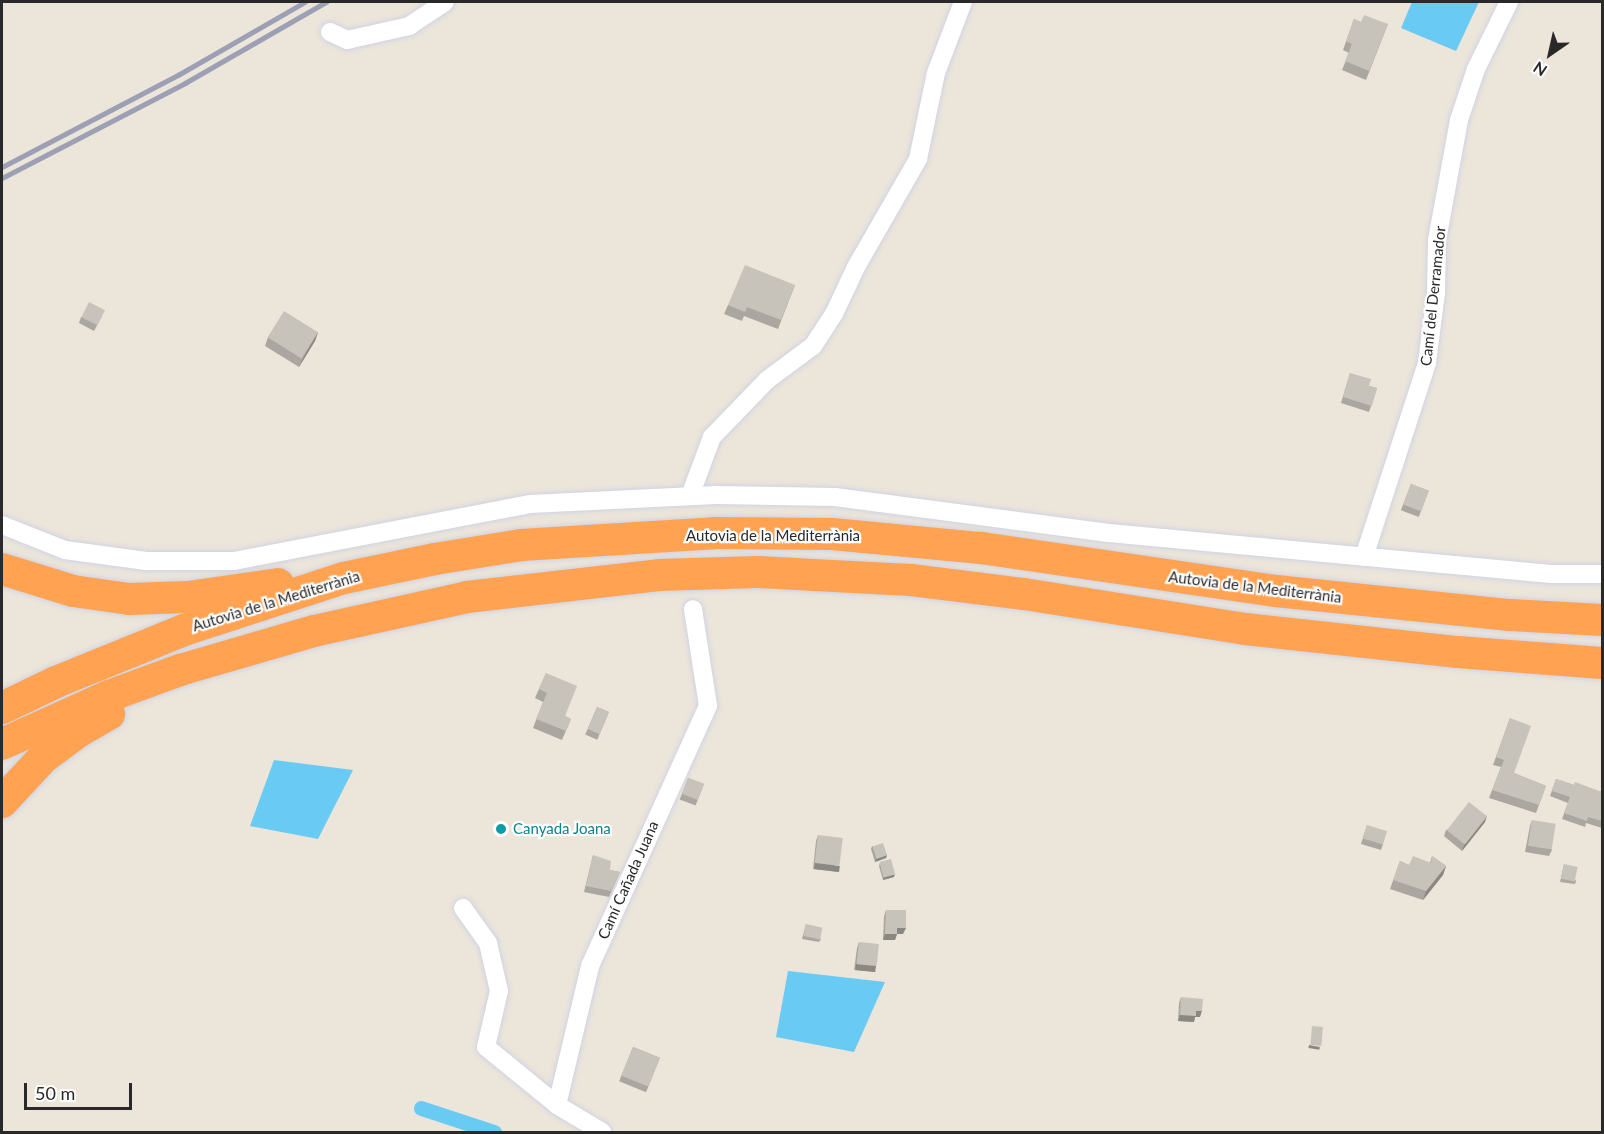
<!DOCTYPE html>
<meta charset="utf-8">
<style>
body{margin:0}
#map{position:relative;width:1604px;height:1134px;overflow:hidden;background:#ece5da;font-family:Lato,sans-serif}
div>[style]{position:absolute}
[style*='--x']{left:calc(var(--x)*1px);top:calc(var(--y)*1px);width:calc(var(--w)*1px);rotate:calc(var(--a)*1deg)}
.water>*{inset:0;background:#69caf3}
.canal>*{height:15px;margin:-7.5px;padding:0 7.5px;transform-origin:7.5px;border-radius:7.5px;background:#69caf3}
.roads{filter:drop-shadow(0 0 2px #d0d3e3) drop-shadow(0 0 2px #d0d3e3)}
.street>*{height:18px;margin:-9px;padding:0 9px;transform-origin:9px;border-radius:9px;background:#fff}
.highway>*{height:32px;margin:-16px;padding:0 16px;transform-origin:16px;border-radius:16px;background:#ffa352}
.rail>*{height:4.5px;margin:-2.25px;padding:0 2.25px;transform-origin:2.25px;border-radius:2.25px;background:#9da0b4}
.wall>*{inset:0;background:#aba7a0;transform-origin:0 0}
.shaded-wall>*{inset:0;background:#8b8882;transform-origin:0 0}
.building>*{inset:0;background:#c7c2ba;transform-origin:0 0}
.dots>*{width:16px;height:16px;translate:-50% -50%;box-sizing:border-box;border:3px solid #fff;border-radius:50%}
span{translate:-50% -50%;white-space:nowrap;text-align:center;line-height:1.15;-webkit-text-stroke:4.5px #fff;paint-order:stroke}
.street-label{font-size:15px;color:#292929}
.culture-label{font-size:15px;color:#0d838f}
.left{translate:0 -50%;text-align:left}
.frame{position:absolute;inset:0;border:3px solid #292929;pointer-events:none}
.north{position:absolute;left:1520px;top:24px;width:60px;height:60px;-webkit-text-stroke:4px #fff;paint-order:stroke;rotate:214deg;font-size:16px;font-weight:700;line-height:24px;text-align:center;color:#292929}
.north::after{content:'';display:block;margin:auto;width:21px;height:27px;background:#292929;clip-path:polygon(50% 0,100% 100%,50% 72%,0 100%)}
.scale{position:absolute;left:24px;top:1083px;width:108px;height:27px;box-sizing:border-box;border:3px solid #292929;border-top:0;padding-left:8px;font-size:18px;line-height:21px;white-space:nowrap;color:#292929;-webkit-text-stroke:4px #fff;paint-order:stroke}
</style>
<div id="map">
<div class="water">
<i style="clip-path:polygon(1412px 2px,1479px 2px,1456px 51px,1401px 28px)"></i>
<i style="clip-path:polygon(274px 760px,353px 770px,318px 839px,250px 826px)"></i>
<i style="clip-path:polygon(788px 971px,885px 982px,854px 1052px,776px 1037px)"></i>
</div>
<div class="canal">
<i style="--x:421;--y:1108;--w:77;--a:18.2"></i>
</div>
<div class="roads">
<div class="street">
<i style="--x:330;--y:32;--w:19;--a:25"></i>
<i style="--x:347;--y:40;--w:64;--a:-12.7"></i>
<i style="--x:409;--y:26;--w:43;--a:-33.7"></i>
<i style="--x:690;--y:496;--w:63;--a:-69.6"></i>
<i style="--x:712;--y:437;--w:79;--a:-46"></i>
<i style="--x:767;--y:380;--w:57;--a:-36.5"></i>
<i style="--x:813;--y:346;--w:38;--a:-57"></i>
<i style="--x:834;--y:314;--w:52;--a:-64.9"></i>
<i style="--x:856;--y:267;--w:125;--a:-60.1"></i>
<i style="--x:918;--y:159;--w:88;--a:-78.2"></i>
<i style="--x:936;--y:73;--w:76;--a:-69.2"></i>
<i style="--x:2;--y:525;--w:68;--a:21.6"></i>
<i style="--x:65;--y:550;--w:82;--a:7.7"></i>
<i style="--x:146;--y:561;--w:88;--a:0"></i>
<i style="--x:234;--y:561;--w:301;--a:-10.9"></i>
<i style="--x:530;--y:504;--w:186;--a:-2.8"></i>
<i style="--x:716;--y:495;--w:119;--a:1"></i>
<i style="--x:835;--y:497;--w:276;--a:7.5"></i>
<i style="--x:1109;--y:533;--w:444;--a:5.3"></i>
<i style="--x:1551;--y:574;--w:51;--a:0"></i>
<i style="--x:1364;--y:557;--w:204;--a:-72"></i>
<i style="--x:1427;--y:363;--w:71;--a:-82.7"></i>
<i style="--x:1436;--y:293;--w:53;--a:-88.9"></i>
<i style="--x:1437;--y:240;--w:122;--a:-79.6"></i>
<i style="--x:1459;--y:120;--w:54;--a:-71.6"></i>
<i style="--x:1476;--y:69;--w:75;--a:-63.8"></i>
<i style="--x:463;--y:908;--w:43;--a:54.5"></i>
<i style="--x:488;--y:943;--w:49;--a:77.1"></i>
<i style="--x:499;--y:991;--w:57;--a:103.1"></i>
<i style="--x:486;--y:1047;--w:92;--a:39.2"></i>
<i style="--x:602;--y:1132;--w:52;--a:-149"></i>
<i style="--x:557;--y:1105;--w:143;--a:-76.6"></i>
<i style="--x:590;--y:966;--w:286;--a:-65.6"></i>
<i style="--x:708;--y:706;--w:98;--a:-98.8"></i>
</div>
<div class="highway">
<i style="--x:2;--y:569;--w:74;--a:17.2"></i>
<i style="--x:73;--y:591;--w:57;--a:8.1"></i>
<i style="--x:129;--y:599;--w:59;--a:-1.9"></i>
<i style="--x:188;--y:597;--w:91;--a:-8.2"></i>
<i style="--x:2;--y:708;--w:60;--a:-25.7"></i>
<i style="--x:56;--y:682;--w:138;--a:-22.1"></i>
<i style="--x:184;--y:630;--w:168;--a:-18"></i>
<i style="--x:344;--y:578;--w:93;--a:-11.8"></i>
<i style="--x:435;--y:559;--w:87;--a:-9.2"></i>
<i style="--x:521;--y:545;--w:194;--a:-3.5"></i>
<i style="--x:715;--y:533;--w:117;--a:0.5"></i>
<i style="--x:832;--y:534;--w:150;--a:5.4"></i>
<i style="--x:981;--y:548;--w:298;--a:8.3"></i>
<i style="--x:1276;--y:591;--w:235;--a:5.9"></i>
<i style="--x:1510;--y:615;--w:92;--a:3.1"></i>
<i style="--x:2;--y:744;--w:117;--a:-24.2"></i>
<i style="--x:109;--y:696;--w:76;--a:-20.1"></i>
<i style="--x:180;--y:670;--w:140;--a:-16.2"></i>
<i style="--x:314;--y:631;--w:157;--a:-12.5"></i>
<i style="--x:467;--y:597;--w:193;--a:-6.5"></i>
<i style="--x:659;--y:575;--w:99;--a:-1.7"></i>
<i style="--x:758;--y:572;--w:153;--a:3"></i>
<i style="--x:911;--y:580;--w:114;--a:7.1"></i>
<i style="--x:1024;--y:594;--w:224;--a:9"></i>
<i style="--x:1245;--y:629;--w:214;--a:6.2"></i>
<i style="--x:1458;--y:652;--w:144;--a:4.4"></i>
<i style="--x:2;--y:802;--w:62;--a:-47"></i>
<i style="--x:44;--y:757;--w:42;--a:-36.3"></i>
<i style="--x:78;--y:732;--w:36;--a:-30"></i>
</div>
</div>
<div class="rail">
<i style="--x:2;--y:167;--w:199;--a:-27.6"></i>
<i style="--x:178;--y:75;--w:146;--a:-29.9"></i>
<i style="--x:2;--y:178;--w:206;--a:-27.4"></i>
<i style="--x:185;--y:83;--w:163;--a:-29.9"></i>
</div>
<div class="wall">
<i style="clip-path:polygon(1354px 19px,1361px 22px,1388px 24px,1366px 80px,1342px 70px,1349px 53px,1343px 50px)"></i>
<i style="clip-path:polygon(795px 285px,778px 329px,744px 316px,742px 321px,724px 314px,728px 305px)"></i>
<i style="clip-path:polygon(102px 316px,94px 331px,79px 323px,81px 317px)"></i>
<i style="clip-path:polygon(318px 332px,315px 341px,299px 367px,265px 346px,268px 337px)"></i>
<i style="clip-path:polygon(1350px 373px,1369px 386px,1377px 388px,1369px 412px,1341px 403px)"></i>
<i style="left:1411px;top:484px;width:19px;height:28px;rotate:21deg"></i>
<i style="clip-path:polygon(546px 673px,565px 716px,571px 719px,562px 740px,533px 728px,543px 702px,535px 698px)"></i>
<i style="left:597px;top:707px;width:13px;height:30px;rotate:23deg"></i>
<i style="clip-path:polygon(1510px 718px,1514px 773px,1546px 786px,1536px 813px,1489px 798px,1501px 767px,1493px 765px)"></i>
<i style="left:688px;top:778px;width:17px;height:23px;rotate:21deg"></i>
<i style="clip-path:polygon(1556px 779px,1574px 785px,1602px 792px,1602px 828px,1586px 823px,1585px 827px,1562px 819px,1568px 803px,1550px 796px)"></i>
<i style="clip-path:polygon(1532px 820px,1552px 850px,1549px 856px,1525px 852px,1530px 826px)"></i>
<i style="clip-path:polygon(1485px 822px,1462px 851px,1444px 836px,1446px 830px)"></i>
<i style="clip-path:polygon(1367px 825px,1383px 844px,1381px 850px,1361px 844px)"></i>
<i style="clip-path:polygon(818px 835px,838px 872px,813px 869px,816px 841px)"></i>
<i style="clip-path:polygon(872px 846px,887px 855px,886px 858px,875px 862px,871px 849px)"></i>
<i style="clip-path:polygon(593px 855px,610px 870px,620px 872px,609px 897px,584px 892px)"></i>
<i style="clip-path:polygon(1432px 856px,1446px 866px,1443px 875px,1423px 900px,1390px 889px,1400px 861px,1409px 865px,1430px 863px)"></i>
<i style="clip-path:polygon(880px 863px,894px 877px,883px 880px,879px 866px)"></i>
<i style="clip-path:polygon(1564px 864px,1576px 881px,1575px 884px,1560px 882px)"></i>
<i style="clip-path:polygon(886px 910px,903px 934px,897px 934px,895px 940px,883px 940px,884px 916px)"></i>
<i style="clip-path:polygon(806px 924px,821px 939px,819px 942px,802px 939px)"></i>
<i style="clip-path:polygon(859px 942px,876px 966px,874px 972px,854px 970px,857px 948px)"></i>
<i style="clip-path:polygon(1181px 997px,1200px 1017px,1195px 1017px,1194px 1022px,1178px 1021px,1179px 1003px)"></i>
<i style="left:633px;top:1047px;width:29px;height:37px;rotate:22deg"></i>
</div>
<div class="shaded-wall">
<i style="clip-path:polygon(318px 332px,315px 341px,299px 367px,303px 358px)"></i>
<i style="clip-path:polygon(1487px 816px,1485px 822px,1462px 851px,1464px 845px)"></i>
<i style="clip-path:polygon(887px 855px,886px 858px,875px 862px,876px 859px)"></i>
<i style="left:815px;top:863px;width:25px;height:6px;rotate:7deg"></i>
<i style="clip-path:polygon(1446px 866px,1443px 875px,1423px 900px,1426px 891px)"></i>
<i style="clip-path:polygon(895px 874px,894px 877px,883px 880px,884px 877px)"></i>
<i style="clip-path:polygon(897px 928px,906px 928px,903px 934px,895px 934px)"></i>
<i style="clip-path:polygon(885px 934px,897px 934px,895px 940px,883px 940px)"></i>
<i style="left:856px;top:964px;width:20px;height:6px;rotate:6deg"></i>
<i style="clip-path:polygon(1196px 1011px,1202px 1011px,1200px 1017px,1195px 1017px,1194px 1022px,1178px 1021px,1180px 1015px)"></i>
<i style="left:1309px;top:1045px;width:11px;height:3px;rotate:10deg"></i>
</div>
<div class="building">
<i style="clip-path:polygon(1364px 15px,1388px 24px,1369px 71px,1345px 61px,1352px 44px,1346px 41px,1354px 19px,1361px 22px)"></i>
<i style="clip-path:polygon(745px 265px,795px 285px,781px 320px,747px 307px,745px 312px,728px 305px)"></i>
<i style="left:89px;top:302px;width:18px;height:17px;rotate:27deg"></i>
<i style="left:284px;top:311px;width:40px;height:31px;rotate:32deg"></i>
<i style="clip-path:polygon(1350px 373px,1371px 379px,1369px 386px,1377px 388px,1372px 406px,1343px 397px)"></i>
<i style="left:1411px;top:484px;width:19px;height:22px;rotate:21deg"></i>
<i style="clip-path:polygon(546px 673px,577px 686px,565px 716px,571px 719px,566px 731px,536px 719px,547px 693px,539px 689px)"></i>
<i style="left:597px;top:707px;width:13px;height:24px;rotate:23deg"></i>
<i style="clip-path:polygon(1510px 718px,1531px 726px,1514px 773px,1546px 786px,1539px 805px,1492px 790px,1504px 760px,1496px 757px)"></i>
<i style="left:688px;top:778px;width:17px;height:17px;rotate:21deg"></i>
<i style="clip-path:polygon(1556px 779px,1574px 785px,1575px 782px,1602px 792px,1602px 821px,1588px 817px,1587px 821px,1564px 813px,1570px 797px,1552px 791px)"></i>
<i style="left:1469px;top:802px;width:23px;height:36px;rotate:38deg"></i>
<i style="left:1532px;top:820px;width:24px;height:26px;rotate:9deg"></i>
<i style="left:1367px;top:825px;width:21px;height:14px;rotate:17deg"></i>
<i style="left:818px;top:835px;width:25px;height:28px;rotate:7deg"></i>
<i style="left:883px;top:843px;width:13px;height:11px;rotate:72deg"></i>
<i style="clip-path:polygon(593px 855px,611px 861px,610px 870px,620px 872px,611px 891px,586px 886px)"></i>
<i style="clip-path:polygon(1413px 856px,1431px 863px,1432px 856px,1446px 866px,1426px 891px,1393px 880px,1400px 861px,1409px 865px)"></i>
<i style="left:891px;top:859px;width:16px;height:12px;rotate:75deg"></i>
<i style="left:1564px;top:864px;width:14px;height:15px;rotate:12deg"></i>
<i style="clip-path:polygon(886px 910px,906px 910px,906px 928px,897px 928px,897px 934px,885px 934px)"></i>
<i style="left:806px;top:924px;width:17px;height:12px;rotate:13deg"></i>
<i style="left:859px;top:942px;width:20px;height:22px;rotate:6deg"></i>
<i style="clip-path:polygon(1181px 997px,1203px 999px,1202px 1011px,1196px 1011px,1196px 1016px,1180px 1015px)"></i>
<i style="left:1312px;top:1026px;width:11px;height:19px;rotate:5deg"></i>
<i style="left:633px;top:1047px;width:29px;height:31px;rotate:22deg"></i>
</div>
<div class="dots">
<i style="left:501px;top:829px;background:#0f9aa8"></i>
</div>
<div class="street-label">
<span style="left:1433px;top:296px;rotate:-84deg">Camí del Derramador</span>
<span style="left:773px;top:536px">Autovia de la Mediterrània</span>
<span style="left:1255px;top:587px;rotate:7deg">Autovia de la Mediterrània</span>
<span style="left:276px;top:601px;rotate:-17deg">Autovia de la Mediterrània</span>
<span style="left:628px;top:880px;rotate:-66deg">Camí Cañada Juana</span>
</div>
<div class="culture-label">
<span class="left" style="left:513px;top:829px">Canyada Joana</span>
</div>
<div class="frame"></div>
<div class="north">N</div>
<div class="scale">50 m</div>
</div>
